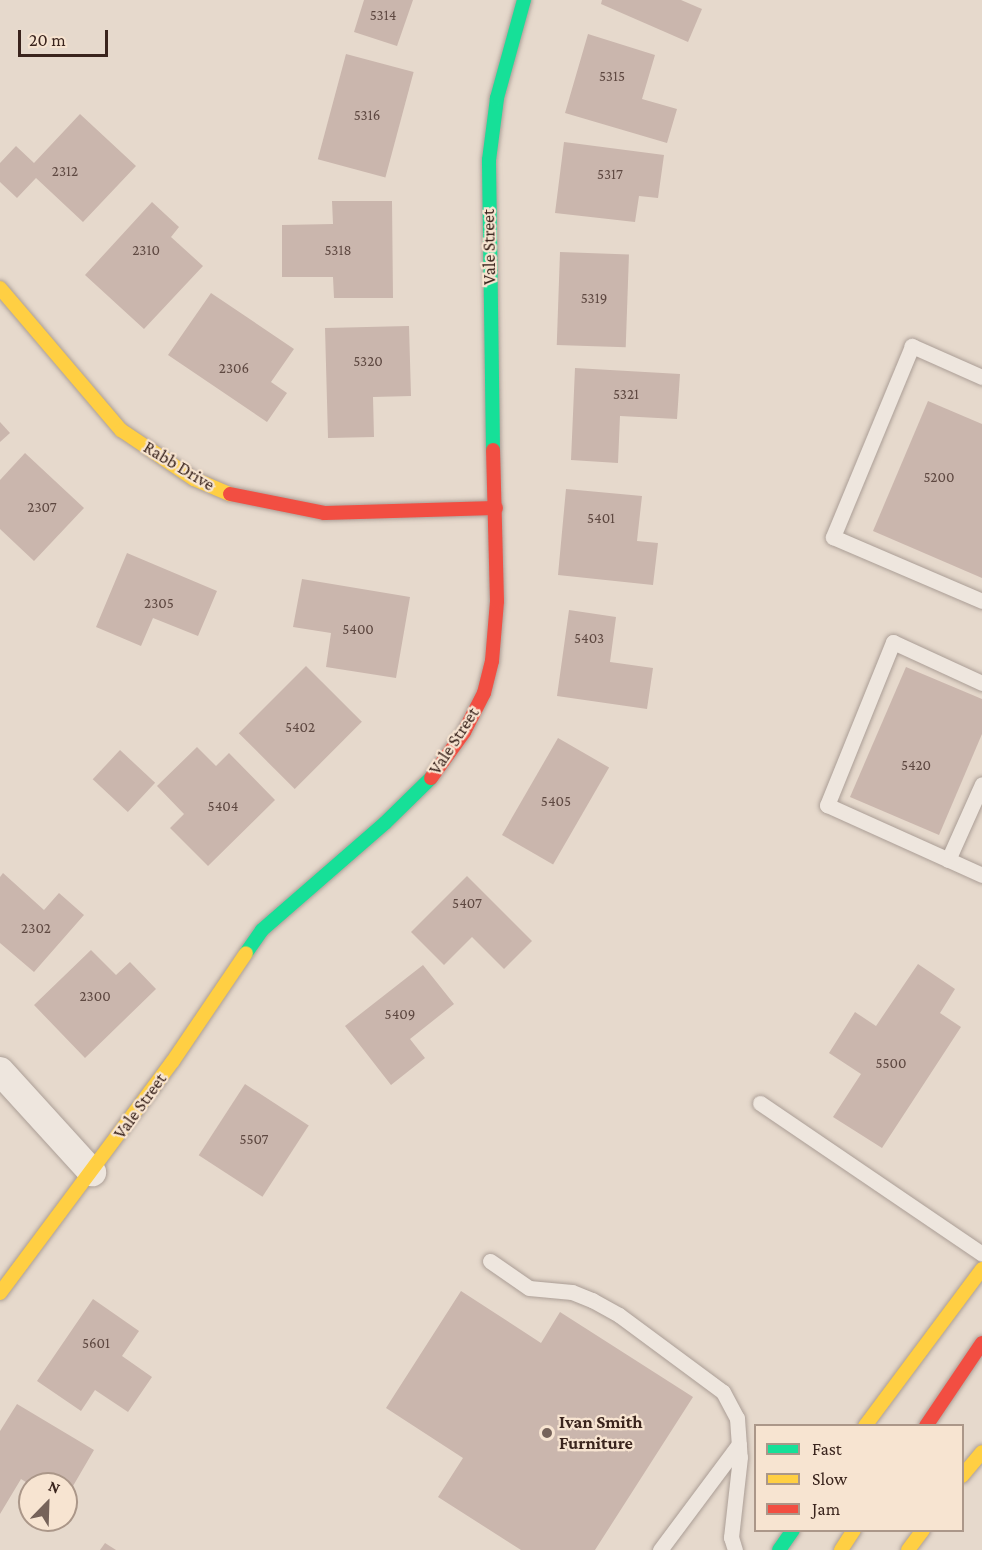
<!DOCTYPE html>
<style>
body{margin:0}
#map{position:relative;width:982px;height:1550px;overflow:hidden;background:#e6d9cc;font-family:"Crimson Pro",serif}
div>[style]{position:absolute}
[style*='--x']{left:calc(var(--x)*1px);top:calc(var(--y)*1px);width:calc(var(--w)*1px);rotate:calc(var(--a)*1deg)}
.building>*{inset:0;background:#cab6ad;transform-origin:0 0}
.roads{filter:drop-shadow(0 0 2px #ab9e96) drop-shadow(0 0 2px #ab9e96)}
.lane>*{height:15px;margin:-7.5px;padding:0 7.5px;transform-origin:7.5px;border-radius:7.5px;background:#eee6de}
.street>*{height:28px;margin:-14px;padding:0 14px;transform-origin:14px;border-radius:14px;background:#eee6de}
.fast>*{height:14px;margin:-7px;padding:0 7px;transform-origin:7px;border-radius:7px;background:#16e098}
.slow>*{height:14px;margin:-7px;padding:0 7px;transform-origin:7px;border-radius:7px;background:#ffcf43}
.jam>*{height:14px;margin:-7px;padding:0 7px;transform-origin:7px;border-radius:7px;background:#f24e42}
.dots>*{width:16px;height:16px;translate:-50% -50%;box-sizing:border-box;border:3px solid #f7e4d1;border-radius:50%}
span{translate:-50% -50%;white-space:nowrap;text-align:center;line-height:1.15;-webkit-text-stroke:4.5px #f7e4d1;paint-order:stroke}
.number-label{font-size:15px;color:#5e4841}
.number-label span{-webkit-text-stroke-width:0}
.street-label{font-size:18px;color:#3a241d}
.poi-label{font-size:18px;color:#3a241d;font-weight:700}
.left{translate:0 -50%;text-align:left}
.legend{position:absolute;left:754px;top:1424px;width:210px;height:108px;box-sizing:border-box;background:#f7e4d1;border:2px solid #ab9789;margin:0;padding:8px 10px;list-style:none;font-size:18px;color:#3a241d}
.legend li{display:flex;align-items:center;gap:12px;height:30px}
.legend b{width:30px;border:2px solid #ab9789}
.north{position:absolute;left:18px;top:1472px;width:60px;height:60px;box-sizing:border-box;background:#f7e4d1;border:2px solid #ab9789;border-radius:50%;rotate:23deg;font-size:16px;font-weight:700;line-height:24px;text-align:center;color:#3a241d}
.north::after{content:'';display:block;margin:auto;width:21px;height:27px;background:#76635a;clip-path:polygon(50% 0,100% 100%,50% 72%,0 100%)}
.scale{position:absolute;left:18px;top:30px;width:90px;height:27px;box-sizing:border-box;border:3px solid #3a241d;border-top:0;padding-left:8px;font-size:18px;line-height:21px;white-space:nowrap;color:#3a241d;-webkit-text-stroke:4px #f7e4d1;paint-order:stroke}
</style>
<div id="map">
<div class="building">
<i style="clip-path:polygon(364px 0,413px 0,397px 46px,354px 32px)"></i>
<i style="clip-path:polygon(602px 0,681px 0,702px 9px,688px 42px,601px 4px)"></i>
<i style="clip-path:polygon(588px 34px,655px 55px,642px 99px,677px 109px,667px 143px,565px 113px)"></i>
<i style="left:346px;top:54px;width:70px;height:109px;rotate:15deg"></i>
<i style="clip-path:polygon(80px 114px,136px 166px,83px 222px,36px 178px,17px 198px,0 182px,0 163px,16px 146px,34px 163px)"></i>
<i style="clip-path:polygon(564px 142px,664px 155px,658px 198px,639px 196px,635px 222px,555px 213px)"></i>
<i style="clip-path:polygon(332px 201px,392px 201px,393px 298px,334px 298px,333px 277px,282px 277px,282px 225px,333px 224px)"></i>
<i style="clip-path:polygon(152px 202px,179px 227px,171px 237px,203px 266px,144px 329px,85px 275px)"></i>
<i style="left:560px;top:252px;width:69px;height:93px;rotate:2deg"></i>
<i style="clip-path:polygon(211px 293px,294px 349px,271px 382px,287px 393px,267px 422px,168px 355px)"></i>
<i style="clip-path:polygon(409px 326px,411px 396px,373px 397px,374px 437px,328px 438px,325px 328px)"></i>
<i style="clip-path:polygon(575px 368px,680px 374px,677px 419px,620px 416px,618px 463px,571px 460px)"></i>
<i style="clip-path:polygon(928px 401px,982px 424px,982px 578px,873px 531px)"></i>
<i style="clip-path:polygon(0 422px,10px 433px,0 442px)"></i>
<i style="clip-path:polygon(25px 453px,84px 508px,34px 561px,0 529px,0 480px)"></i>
<i style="clip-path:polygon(566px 489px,642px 496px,637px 541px,658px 543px,653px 585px,558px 575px)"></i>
<i style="clip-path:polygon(127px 553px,217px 591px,198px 636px,153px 618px,141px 646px,96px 627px)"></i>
<i style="clip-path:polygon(302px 579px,410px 597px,396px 678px,326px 667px,331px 633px,293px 627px)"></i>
<i style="clip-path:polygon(569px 610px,616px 617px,610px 662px,653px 668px,647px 709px,557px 696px)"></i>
<i style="left:306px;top:666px;width:79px;height:95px;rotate:45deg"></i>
<i style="clip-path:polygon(906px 667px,982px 699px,982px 734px,939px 835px,850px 797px)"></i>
<i style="left:558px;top:738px;width:59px;height:112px;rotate:30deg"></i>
<i style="clip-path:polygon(197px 747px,216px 766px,229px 753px,275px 800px,208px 866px,170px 828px,184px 814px,157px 786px)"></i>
<i style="left:120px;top:750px;width:48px;height:40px;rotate:43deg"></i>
<i style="clip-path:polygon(3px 873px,44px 910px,59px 893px,84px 915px,34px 972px,0 943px,0 877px)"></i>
<i style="clip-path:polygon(467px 876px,532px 941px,504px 969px,472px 937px,444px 965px,411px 932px)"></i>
<i style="clip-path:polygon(91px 950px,116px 975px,130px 962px,156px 989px,85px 1058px,34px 1005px)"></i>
<i style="clip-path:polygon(918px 964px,955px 989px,940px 1013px,961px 1027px,882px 1148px,833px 1117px,861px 1074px,829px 1053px,855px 1012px,876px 1026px)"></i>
<i style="clip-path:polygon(423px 965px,454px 1004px,410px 1039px,425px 1058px,391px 1085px,345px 1026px)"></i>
<i style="left:245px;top:1084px;width:76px;height:85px;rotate:33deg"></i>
<i style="clip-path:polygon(461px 1291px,541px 1343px,560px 1312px,693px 1397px,595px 1550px,521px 1550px,438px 1497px,463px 1458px,386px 1408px)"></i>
<i style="clip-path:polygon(93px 1299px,139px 1331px,122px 1356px,152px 1377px,128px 1412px,95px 1390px,81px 1411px,37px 1381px)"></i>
<i style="clip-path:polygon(17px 1404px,94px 1450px,66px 1498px,66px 1484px,29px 1484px,21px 1479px,0 1514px,0 1431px)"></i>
<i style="clip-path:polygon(105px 1543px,116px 1550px,100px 1550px)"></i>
</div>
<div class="roads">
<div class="lane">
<i style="--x:982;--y:377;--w:77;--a:-156.1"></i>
<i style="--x:912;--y:346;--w:207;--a:112.5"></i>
<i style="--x:833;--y:537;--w:162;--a:23.2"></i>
<i style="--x:982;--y:683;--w:98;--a:-155.3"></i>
<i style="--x:893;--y:642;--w:176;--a:112"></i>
<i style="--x:827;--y:805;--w:170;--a:24.3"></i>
<i style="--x:948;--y:860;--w:83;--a:-65.9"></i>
<i style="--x:760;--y:1103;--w:268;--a:34.2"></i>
<i style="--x:490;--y:1261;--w:47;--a:34.7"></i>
<i style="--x:529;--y:1288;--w:43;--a:5.3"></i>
<i style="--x:572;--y:1292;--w:22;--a:22"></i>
<i style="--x:592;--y:1300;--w:31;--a:29"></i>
<i style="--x:619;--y:1315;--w:129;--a:36.5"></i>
<i style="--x:723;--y:1392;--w:30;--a:62"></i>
<i style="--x:737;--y:1418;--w:39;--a:86"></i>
<i style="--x:740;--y:1457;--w:81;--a:96.4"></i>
<i style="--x:731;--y:1537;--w:14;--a:73"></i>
<i style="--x:660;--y:1550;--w:132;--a:-53.3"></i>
</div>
<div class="street">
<i style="--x:0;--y:1071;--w:137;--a:47.7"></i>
</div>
<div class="fast">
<i style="--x:493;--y:450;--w:290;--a:-90.8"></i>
<i style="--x:489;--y:160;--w:63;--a:-82.6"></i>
<i style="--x:497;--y:98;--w:102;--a:-74.6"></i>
<i style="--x:246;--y:953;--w:28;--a:-55"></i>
<i style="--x:262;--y:930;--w:163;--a:-41"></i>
<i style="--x:385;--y:823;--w:64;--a:-44.4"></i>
<i style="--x:779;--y:1550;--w:24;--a:-55"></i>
</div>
<div class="slow">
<i style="--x:0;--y:288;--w:187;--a:49.6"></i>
<i style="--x:121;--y:430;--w:88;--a:33.9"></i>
<i style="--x:194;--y:479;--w:39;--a:23"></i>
<i style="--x:0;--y:1293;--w:289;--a:-53.3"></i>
<i style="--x:173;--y:1061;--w:130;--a:-55.9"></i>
<i style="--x:865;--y:1426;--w:196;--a:-53.3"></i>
<i style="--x:962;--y:1476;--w:31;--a:-50"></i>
<i style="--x:841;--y:1550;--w:24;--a:-57"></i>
<i style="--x:908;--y:1550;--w:25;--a:-53"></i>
</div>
<div class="jam">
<i style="--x:230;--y:494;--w:96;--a:11.4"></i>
<i style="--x:324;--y:513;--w:172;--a:-1.7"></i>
<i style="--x:431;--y:778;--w:57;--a:-54.3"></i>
<i style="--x:464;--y:732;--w:44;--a:-62.9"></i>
<i style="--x:484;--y:693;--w:33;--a:-76"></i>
<i style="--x:492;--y:661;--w:60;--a:-85.2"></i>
<i style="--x:497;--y:601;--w:151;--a:-91.5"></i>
<i style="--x:926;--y:1426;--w:100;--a:-56"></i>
</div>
</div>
<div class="dots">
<i style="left:547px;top:1433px;background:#76635a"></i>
</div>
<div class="number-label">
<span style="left:383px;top:16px">5314</span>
<span style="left:612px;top:77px">5315</span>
<span style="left:367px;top:116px">5316</span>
<span style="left:65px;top:172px">2312</span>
<span style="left:610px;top:175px">5317</span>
<span style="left:146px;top:251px">2310</span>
<span style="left:338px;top:251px">5318</span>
<span style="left:594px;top:299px">5319</span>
<span style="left:368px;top:362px">5320</span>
<span style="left:234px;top:369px">2306</span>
<span style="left:626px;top:395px">5321</span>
<span style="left:939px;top:478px">5200</span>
<span style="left:42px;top:508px">2307</span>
<span style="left:601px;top:519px">5401</span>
<span style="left:159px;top:604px">2305</span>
<span style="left:358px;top:630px">5400</span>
<span style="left:589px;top:639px">5403</span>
<span style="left:300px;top:728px">5402</span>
<span style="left:916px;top:766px">5420</span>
<span style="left:556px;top:802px">5405</span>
<span style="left:223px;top:807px">5404</span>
<span style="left:467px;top:904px">5407</span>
<span style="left:36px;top:929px">2302</span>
<span style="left:95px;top:997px">2300</span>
<span style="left:400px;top:1015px">5409</span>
<span style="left:891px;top:1064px">5500</span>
<span style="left:254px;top:1140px">5507</span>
<span style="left:96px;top:1344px">5601</span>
</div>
<div class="street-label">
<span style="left:489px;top:247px;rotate:-91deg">Vale Street</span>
<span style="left:179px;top:466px;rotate:31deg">Rabb Drive</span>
<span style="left:454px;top:741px;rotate:-57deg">Vale Street</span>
<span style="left:140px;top:1106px;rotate:-54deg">Vale Street</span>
</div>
<div class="poi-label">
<span class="left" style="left:559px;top:1433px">Ivan Smith<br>Furniture</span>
</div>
<ul class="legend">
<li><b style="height:8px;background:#16e098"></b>Fast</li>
<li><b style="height:8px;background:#ffcf43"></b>Slow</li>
<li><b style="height:8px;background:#f24e42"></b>Jam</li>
</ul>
<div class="north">N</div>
<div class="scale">20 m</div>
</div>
